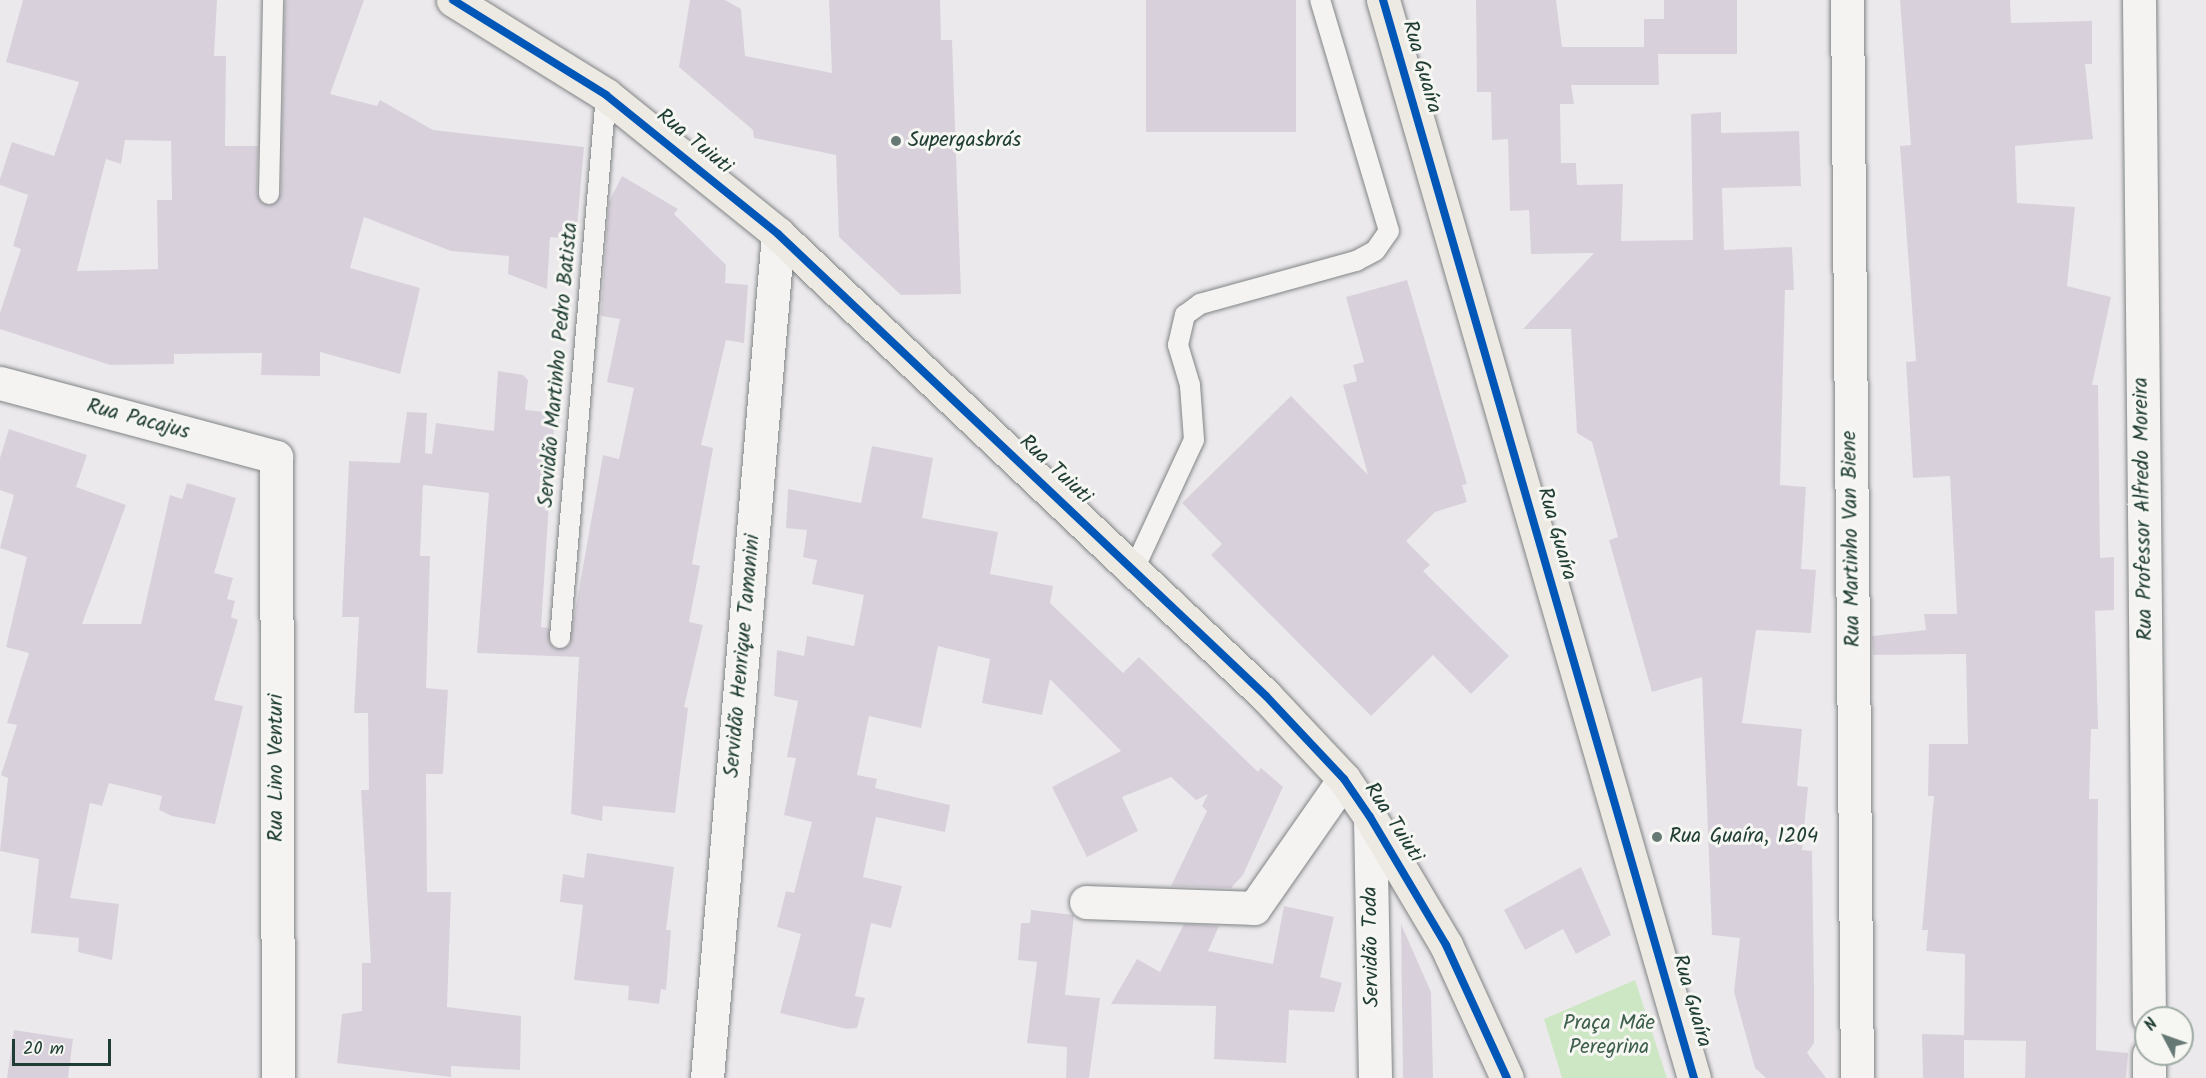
<!DOCTYPE html>
<meta charset="utf-8">
<style>
body{margin:0}
#map{position:relative;width:2206px;height:1078px;overflow:hidden;background:#ece9ed;font-family:Kalam,sans-serif}
div>[style]{position:absolute}
[style*='--x']{left:calc(var(--x)*1px);top:calc(var(--y)*1px);width:calc(var(--w)*1px);rotate:calc(var(--a)*1deg)}
.green>*{inset:0;background:#cde7c5}
.building>*{inset:0;background:#d8d1dc;transform-origin:0 0}
.roads{filter:drop-shadow(0 0 2px #818585) drop-shadow(0 0 2px #818585)}
.service>*{height:20px;margin:-10px;padding:0 10px;transform-origin:10px;border-radius:10px;background:#f4f3f2}
.minor>*{height:33px;margin:-16.5px;padding:0 16.5px;transform-origin:16.5px;border-radius:16.5px;background:#f4f3f2}
.primary>*{height:33px;margin:-16.5px;padding:0 16.5px;transform-origin:16.5px;border-radius:16.5px;background:#ede9e3}
.cycleway>*{height:8px;margin:-4px;padding:0 4px;transform-origin:4px;border-radius:4px;background:#0057b8}
.dots>*{width:16px;height:16px;translate:-50% -50%;box-sizing:border-box;border:3px solid #f6f6f2;border-radius:50%}
span{translate:-50% -50%;white-space:nowrap;text-align:center;line-height:1.15;-webkit-text-stroke:6px #f6f6f2;paint-order:stroke}
.street-label{font-size:21px;color:#1f3d34}
.poi-label{font-size:21px;color:#1f3d34}
.left{translate:0 -50%;text-align:left}
.park-label{font-size:21px;color:#3d5f4b}
.north{position:absolute;left:2134px;top:1006px;width:60px;height:60px;box-sizing:border-box;background:#f6f6f2;border:2px solid #a0aca6;border-radius:50%;rotate:311deg;font-size:16px;font-weight:700;line-height:24px;text-align:center;color:#1f3d34}
.north::after{content:'';display:block;margin:auto;width:21px;height:27px;background:#677975;clip-path:polygon(50% 0,100% 100%,50% 72%,0 100%)}
.scale{position:absolute;left:12px;top:1039px;width:99px;height:27px;box-sizing:border-box;border:3px solid #1f3d34;border-top:0;padding-left:8px;font-size:18px;line-height:21px;white-space:nowrap;color:#1f3d34;-webkit-text-stroke:4px #f6f6f2;paint-order:stroke}
</style>
<div id="map">
<div class="green">
<i style="clip-path:polygon(1635px 980px,1667px 1078px,1562px 1078px,1544px 1019px)"></i>
</div>
<div class="building">
<i style="clip-path:polygon(evenodd,23px 0,217px 0,214px 56px,226px 56px,225px 146px,258px 146px,257px 194px,269px 206px,281px 194px,285px 0,364px 0,330px 94px,377px 106px,380px 100px,433px 130px,584px 147px,576px 239px,550px 237px,547px 289px,508px 274px,509px 256px,451px 251px,364px 217px,350px 268px,420px 288px,400px 374px,320px 352px,320px 376px,261px 375px,262px 353px,174px 354px,174px 364px,110px 365px,0 329px,0 313px,21px 249px,13px 246px,28px 195px,0 185px,0 179px,12px 142px,54px 156px,79px 82px,6px 62px,23px 0,125px 140px,171px 141px,172px 200px,157px 200px,158px 269px,77px 271px,106px 159px,121px 164px,125px 140px)"></i>
<i style="clip-path:polygon(690px 0,725px 0,741px 9px,745px 56px,832px 73px,829px 0,940px 0,941px 40px,952px 40px,961px 294px,901px 295px,839px 237px,836px 155px,754px 138px,753px 130px,679px 67px)"></i>
<i style="left:1146px;top:0;width:150px;height:132px"></i>
<i style="clip-path:polygon(1476px 0,1556px 0,1562px 47px,1644px 47px,1644px 19px,1664px 19px,1664px 0,1737px 0,1737px 54px,1658px 54px,1659px 85px,1571px 85px,1574px 104px,1560px 104px,1561px 163px,1576px 163px,1577px 185px,1623px 184px,1621px 241px,1693px 240px,1691px 114px,1721px 112px,1721px 133px,1799px 131px,1801px 186px,1722px 188px,1724px 250px,1792px 247px,1794px 290px,1785px 290px,1780px 485px,1806px 487px,1801px 569px,1816px 570px,1811px 633px,1756px 630px,1742px 723px,1802px 729px,1797px 786px,1808px 787px,1802px 850px,1812px 851px,1814px 991px,1814px 1043px,1807px 1053px,1826px 1078px,1766px 1078px,1755px 1068px,1734px 992px,1740px 938px,1712px 935px,1702px 677px,1652px 692px,1609px 540px,1618px 537px,1592px 442px,1577px 433px,1571px 329px,1523px 329px,1594px 253px,1531px 254px,1529px 210px,1510px 211px,1508px 139px,1492px 140px,1491px 92px,1477px 92px)"></i>
<i style="clip-path:polygon(1900px 0,2010px 0,2011px 23px,2092px 21px,2092px 64px,2085px 64px,2093px 139px,2015px 146px,2017px 203px,2075px 207px,2067px 286px,2111px 297px,2092px 385px,2098px 385px,2100px 558px,2114px 557px,2114px 610px,2095px 611px,2098px 729px,2091px 729px,2089px 799px,2098px 799px,2096px 1050px,2128px 1053px,2126px 1078px,2025px 1078px,2026px 1041px,1964px 1040px,1964px 1078px,1923px 1078px,1922px 1034px,1964px 1035px,1965px 954px,1926px 951px,1928px 930px,1922px 930px,1934px 796px,1928px 796px,1929px 744px,1968px 744px,1966px 654px,1873px 655px,1872px 636px,1926px 630px,1924px 614px,1957px 614px,1950px 476px,1913px 478px,1906px 362px,1916px 361px,1900px 146px,1911px 145px)"></i>
<i style="clip-path:polygon(622px 176px,678px 209px,674px 214px,726px 265px,725px 283px,748px 285px,744px 343px,726px 340px,701px 445px,713px 448px,692px 564px,700px 566px,689px 622px,703px 625px,684px 707px,688px 708px,675px 813px,603px 806px,602px 821px,571px 814px,579px 657px,477px 653px,489px 493px,423px 485px,420px 556px,430px 556px,426px 688px,448px 690px,443px 774px,426px 774px,427px 892px,451px 892px,447px 1007px,521px 1016px,520px 1070px,451px 1066px,451px 1077px,337px 1063px,342px 1014px,362px 1011px,362px 963px,371px 963px,361px 790px,369px 790px,368px 713px,354px 713px,359px 617px,342px 617px,349px 461px,400px 463px,407px 412px,427px 413px,425px 453px,432px 454px,436px 423px,494px 431px,498px 371px,523px 375px,528px 380px,525px 410px,555px 413px,541px 627px,549px 628px,554px 648px,569px 645px,603px 455px,619px 459px,634px 388px,607px 382px,620px 319px,601px 316px,609px 202px)"></i>
<i style="clip-path:polygon(1407px 280px,1467px 484px,1462px 485px,1467px 502px,1435px 512px,1406px 541px,1430px 565px,1423px 571px,1509px 656px,1471px 694px,1433px 655px,1371px 716px,1211px 555px,1222px 544px,1182px 503px,1291px 396px,1368px 475px,1343px 385px,1357px 381px,1353px 365px,1364px 362px,1346px 297px)"></i>
<i style="clip-path:polygon(9px 429px,87px 455px,76px 487px,126px 505px,82px 624px,141px 624px,170px 495px,182px 499px,187px 483px,236px 498px,214px 573px,233px 578px,227px 599px,235px 601px,231px 617px,238px 620px,214px 700px,243px 706px,215px 824px,172px 816px,159px 810px,162px 796px,109px 783px,102px 806px,90px 803px,70px 898px,119px 904px,112px 960px,78px 952px,79px 938px,31px 933px,39px 859px,0 851px,8px 778px,1px 775px,17px 725px,7px 723px,29px 653px,6px 647px,27px 557px,0 548px,14px 495px,0 490px,0 458px)"></i>
<i style="clip-path:polygon(872px 446px,933px 458px,922px 518px,998px 532px,990px 574px,1053px 586px,1050px 603px,1123px 673px,1139px 657px,1258px 772px,1261px 768px,1283px 787px,1243px 875px,1231px 888px,1171px 886px,1207px 811px,1202px 806px,1208px 794px,1196px 800px,1171px 777px,1122px 797px,1138px 831px,1087px 857px,1052px 787px,1121px 751px,1050px 679px,1042px 715px,982px 703px,990px 659px,938px 646px,921px 728px,869px 716px,857px 775px,877px 779px,875px 788px,950px 805px,945px 832px,876px 817px,863px 877px,902px 886px,891px 928px,871px 923px,855px 996px,865px 998px,857px 1028px,847px 1029px,780px 1013px,801px 934px,777px 927px,786px 891px,794px 893px,812px 822px,784px 815px,796px 758px,787px 757px,798px 701px,774px 696px,777px 650px,804px 656px,807px 636px,854px 646px,864px 595px,812px 584px,817px 560px,803px 557px,807px 530px,786px 528px,788px 489px,861px 503px)"></i>
<i style="clip-path:polygon(587px 853px,674px 867px,666px 930px,671px 930px,666px 990px,661px 989px,659px 1004px,628px 1000px,629px 986px,574px 980px,583px 905px,560px 902px,563px 874px,584px 878px)"></i>
<i style="clip-path:polygon(1581px 867px,1611px 935px,1576px 954px,1563px 929px,1525px 950px,1504px 910px)"></i>
<i style="clip-path:polygon(1284px 906px,1334px 917px,1320px 977px,1342px 983px,1334px 1012px,1289px 1010px,1286px 1063px,1214px 1059px,1216px 1006px,1111px 1004px,1137px 959px,1160px 972px,1184px 924px,1219px 926px,1208px 951px,1273px 964px)"></i>
<i style="clip-path:polygon(1031px 910px,1074px 915px,1065px 995px,1100px 998px,1089px 1078px,1066px 1078px,1067px 1047px,1027px 1043px,1037px 962px,1018px 960px,1021px 923px,1030px 923px)"></i>
<i style="clip-path:polygon(1401px 924px,1431px 992px,1433px 1078px,1403px 1078px)"></i>
<i style="clip-path:polygon(14px 1030px,73px 1039px,68px 1078px,7px 1078px)"></i>
</div>
<div class="roads">
<div class="service">
<i style="--x:269;--y:194;--w:194;--a:-88.8"></i>
<i style="--x:1134;--y:569;--w:142;--a:-65.1"></i>
<i style="--x:1194;--y:440;--w:55;--a:-94.2"></i>
<i style="--x:1190;--y:385;--w:42;--a:-106.7"></i>
<i style="--x:1178;--y:345;--w:31;--a:-77"></i>
<i style="--x:1185;--y:315;--w:19;--a:-36"></i>
<i style="--x:1200;--y:304;--w:162;--a:-15.4"></i>
<i style="--x:1356;--y:261;--w:21;--a:-28"></i>
<i style="--x:1375;--y:251;--w:24;--a:-55"></i>
<i style="--x:1389;--y:231;--w:241;--a:-106.6"></i>
<i style="--x:560;--y:638;--w:545;--a:-85.16"></i>
</div>
<div class="minor">
<i style="--x:1847;--y:0;--w:1078;--a:89.47"></i>
<i style="--x:2139;--y:0;--w:1018;--a:89.44"></i>
<i style="--x:0;--y:383;--w:286;--a:15"></i>
<i style="--x:276;--y:457;--w:621;--a:89.82"></i>
<i style="--x:1370;--y:817;--w:261;--a:88.9"></i>
<i style="--x:1086;--y:902;--w:168;--a:2"></i>
<i style="--x:1254;--y:908;--w:157;--a:-55.1"></i>
<i style="--x:2149;--y:1054;--w:24;--a:90"></i>
<i style="--x:707;--y:1078;--w:847;--a:-85.19"></i>
</div>
<div class="primary">
<i style="--x:453;--y:0;--w:180;--a:31.8"></i>
<i style="--x:606;--y:95;--w:221;--a:38.9"></i>
<i style="--x:778;--y:234;--w:672;--a:43.43"></i>
<i style="--x:1266;--y:696;--w:114;--a:46.8"></i>
<i style="--x:1344;--y:779;--w:46;--a:55.6"></i>
<i style="--x:1370;--y:817;--w:149;--a:59.3"></i>
<i style="--x:1446;--y:945;--w:146;--a:65.4"></i>
<i style="--x:1383;--y:0;--w:1122;--a:73.91"></i>
</div>
</div>
<div class="cycleway">
<i style="--x:453;--y:0;--w:180;--a:31.8"></i>
<i style="--x:606;--y:95;--w:221;--a:38.9"></i>
<i style="--x:778;--y:234;--w:672;--a:43.43"></i>
<i style="--x:1266;--y:696;--w:114;--a:46.8"></i>
<i style="--x:1344;--y:779;--w:46;--a:55.6"></i>
<i style="--x:1370;--y:817;--w:149;--a:59.3"></i>
<i style="--x:1446;--y:945;--w:146;--a:65.4"></i>
<i style="--x:1383;--y:0;--w:1122;--a:73.91"></i>
</div>
<div class="dots">
<i style="left:896px;top:141px;background:#677975"></i>
<i style="left:1657px;top:837px;background:#677975"></i>
</div>
<div class="street-label">
<span style="left:1421px;top:67px;rotate:74deg">Rua Guaíra</span>
<span style="left:694px;top:142px;rotate:39deg">Rua Tuiuti</span>
<span style="left:559px;top:365px;rotate:-85deg">Servidão Martinho Pedro Batista</span>
<span style="left:138px;top:420px;rotate:15deg">Rua Pacajus</span>
<span style="left:1055px;top:470px;rotate:43deg">Rua Tuiuti</span>
<span style="left:2144px;top:509px;rotate:-91deg">Rua Professor Alfredo Moreira</span>
<span style="left:1556px;top:534px;rotate:74deg">Rua Guaíra</span>
<span style="left:1852px;top:539px;rotate:-91deg">Rua Martinho Van Biene</span>
<span style="left:743px;top:656px;rotate:-85deg">Servidão Henrique Tamanini</span>
<span style="left:277px;top:768px;rotate:-90deg">Rua Lino Venturi</span>
<span style="left:1393px;top:823px;rotate:57deg">Rua Tuiuti</span>
<span style="left:1372px;top:947px;rotate:-91deg">Servidão Toda</span>
<span style="left:1691px;top:1001px;rotate:74deg">Rua Guaíra</span>
</div>
<div class="poi-label">
<span class="left" style="left:908px;top:141px">Supergasbrás</span>
<span class="left" style="left:1669px;top:837px">Rua Guaíra, 1204</span>
</div>
<div class="park-label">
<span style="left:1609px;top:1036px">Praça Mãe<br>Peregrina</span>
</div>
<div class="north">N</div>
<div class="scale">20 m</div>
</div>
